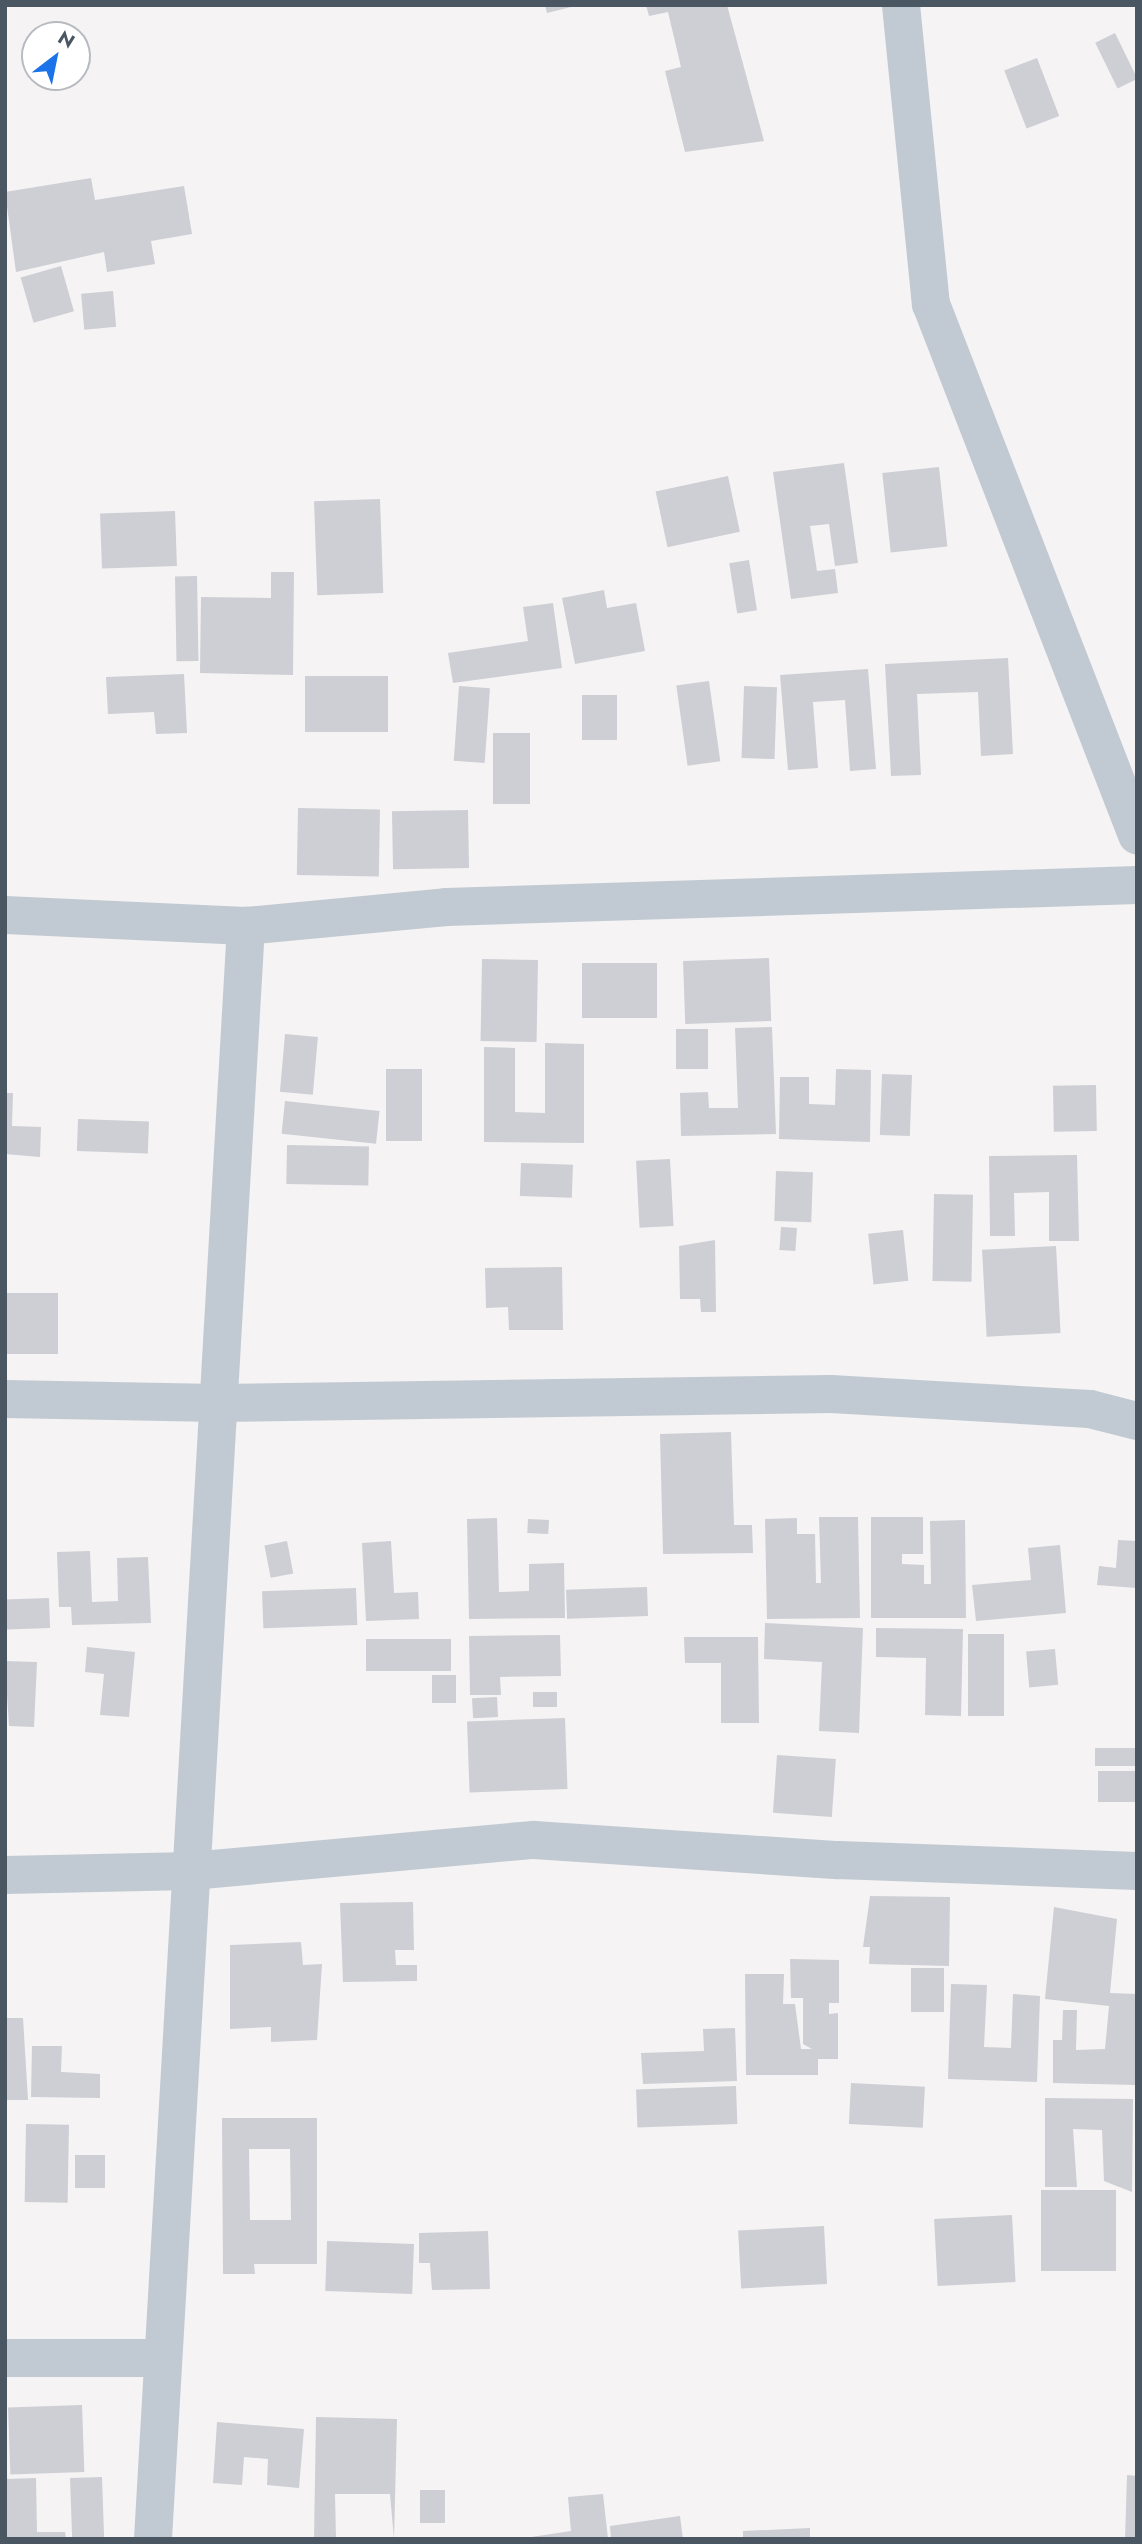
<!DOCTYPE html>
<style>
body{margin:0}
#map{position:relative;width:1142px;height:2544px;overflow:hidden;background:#f5f3f3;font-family:Jost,sans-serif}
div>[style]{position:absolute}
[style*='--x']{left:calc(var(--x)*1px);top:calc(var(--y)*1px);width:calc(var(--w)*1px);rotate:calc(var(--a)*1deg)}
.building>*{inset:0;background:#cdcfd5;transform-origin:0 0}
.minor>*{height:38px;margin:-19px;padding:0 19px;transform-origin:19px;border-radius:19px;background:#c1cad2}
span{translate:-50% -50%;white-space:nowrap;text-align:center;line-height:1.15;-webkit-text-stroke:5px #fff;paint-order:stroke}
.frame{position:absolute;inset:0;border:7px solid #4a5661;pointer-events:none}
.north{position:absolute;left:21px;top:21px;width:70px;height:70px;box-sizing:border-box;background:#fff;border:2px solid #b7bbc0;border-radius:50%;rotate:32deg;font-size:19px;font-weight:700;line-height:28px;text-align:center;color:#4a5661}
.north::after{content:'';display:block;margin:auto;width:24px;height:32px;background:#1a73e8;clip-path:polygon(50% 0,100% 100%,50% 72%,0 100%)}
</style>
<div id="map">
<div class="building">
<i style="clip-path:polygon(545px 5px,575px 5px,575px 6px,547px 13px)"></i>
<i style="clip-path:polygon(646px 5px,727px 5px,764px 141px,685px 152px,665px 71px,681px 67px,668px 12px,649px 16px)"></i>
<i style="left:1115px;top:33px;width:51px;height:22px;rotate:64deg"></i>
<i style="left:1037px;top:58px;width:62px;height:35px;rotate:69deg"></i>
<i style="clip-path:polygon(91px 178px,95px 200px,184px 186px,192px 234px,151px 241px,155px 264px,107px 272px,104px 252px,16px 272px,5px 192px)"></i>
<i style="left:61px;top:266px;width:47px;height:42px;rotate:74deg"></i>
<i style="left:113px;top:291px;width:36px;height:32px;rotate:85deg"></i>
<i style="clip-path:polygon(844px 463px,858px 563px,835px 566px,829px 524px,810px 526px,817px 571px,835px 569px,838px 593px,791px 599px,773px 472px)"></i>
<i style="left:939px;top:467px;width:80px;height:57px;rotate:84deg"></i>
<i style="left:728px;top:476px;width:57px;height:74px;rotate:78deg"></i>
<i style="left:380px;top:499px;width:94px;height:66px;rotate:88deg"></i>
<i style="left:175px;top:511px;width:55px;height:75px;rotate:88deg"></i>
<i style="left:749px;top:560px;width:51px;height:20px;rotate:81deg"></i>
<i style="clip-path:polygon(271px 572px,294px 572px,293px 675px,200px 673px,201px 597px,271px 598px)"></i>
<i style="left:197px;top:576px;width:85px;height:22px;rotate:89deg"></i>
<i style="clip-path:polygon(604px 590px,607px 608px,636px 603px,645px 651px,575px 664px,562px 598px)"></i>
<i style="clip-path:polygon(553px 603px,562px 668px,453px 683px,448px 653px,528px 641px,523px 607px)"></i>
<i style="clip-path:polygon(1008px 658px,1013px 754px,981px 756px,978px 692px,917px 694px,921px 775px,891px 776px,885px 664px)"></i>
<i style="clip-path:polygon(868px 669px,876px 769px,850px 771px,845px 700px,813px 702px,818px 768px,788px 770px,780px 675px)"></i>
<i style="clip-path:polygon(184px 674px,187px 733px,156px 734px,154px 712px,108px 714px,106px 677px)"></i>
<i style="left:305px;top:676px;width:83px;height:56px"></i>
<i style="left:709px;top:681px;width:81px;height:33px;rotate:82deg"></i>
<i style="left:459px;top:686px;width:31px;height:75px;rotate:4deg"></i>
<i style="left:744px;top:686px;width:33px;height:72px;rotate:2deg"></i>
<i style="left:582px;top:695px;width:35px;height:45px"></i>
<i style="left:493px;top:733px;width:37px;height:71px"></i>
<i style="left:298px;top:808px;width:82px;height:67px;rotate:1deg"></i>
<i style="left:468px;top:810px;width:58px;height:76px;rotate:89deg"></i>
<i style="left:769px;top:958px;width:63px;height:86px;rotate:88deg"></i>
<i style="left:482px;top:959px;width:56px;height:82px;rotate:1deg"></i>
<i style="left:582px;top:963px;width:75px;height:55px"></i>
<i style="clip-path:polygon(772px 1027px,776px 1134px,681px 1136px,680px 1093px,708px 1092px,709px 1108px,738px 1108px,735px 1028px)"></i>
<i style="left:676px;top:1029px;width:32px;height:40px"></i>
<i style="left:285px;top:1034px;width:33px;height:58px;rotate:5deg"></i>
<i style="clip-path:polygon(545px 1043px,584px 1044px,584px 1143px,484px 1142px,484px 1047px,515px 1048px,515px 1112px,545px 1113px)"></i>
<i style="left:386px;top:1069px;width:36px;height:72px"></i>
<i style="clip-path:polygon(836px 1069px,871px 1070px,870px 1142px,779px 1139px,780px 1077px,809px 1077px,809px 1104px,835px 1105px)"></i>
<i style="left:882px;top:1074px;width:30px;height:61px;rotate:2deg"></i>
<i style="left:1096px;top:1085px;width:46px;height:43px;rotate:89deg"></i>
<i style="clip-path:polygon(5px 1093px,13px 1093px,12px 1126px,41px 1127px,40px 1157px,5px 1154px)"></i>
<i style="left:285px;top:1101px;width:95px;height:33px;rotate:6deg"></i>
<i style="left:78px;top:1119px;width:71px;height:32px;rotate:2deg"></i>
<i style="left:287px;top:1145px;width:82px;height:39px;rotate:1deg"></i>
<i style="clip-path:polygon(1077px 1155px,1079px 1241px,1049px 1241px,1049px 1192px,1014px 1193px,1015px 1236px,990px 1236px,989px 1156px)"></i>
<i style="left:670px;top:1159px;width:67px;height:34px;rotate:87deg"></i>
<i style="left:521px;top:1163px;width:52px;height:33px;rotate:2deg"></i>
<i style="left:776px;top:1171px;width:37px;height:50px;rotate:2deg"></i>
<i style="left:934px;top:1194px;width:39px;height:87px;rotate:1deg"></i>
<i style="left:781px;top:1227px;width:16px;height:23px;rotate:4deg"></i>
<i style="left:903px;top:1230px;width:51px;height:35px;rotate:84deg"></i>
<i style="clip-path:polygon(715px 1240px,716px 1312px,701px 1312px,700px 1299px,680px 1299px,679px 1246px)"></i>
<i style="left:1056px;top:1246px;width:87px;height:74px;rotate:87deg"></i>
<i style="clip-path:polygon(562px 1267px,563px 1330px,509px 1330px,508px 1307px,486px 1308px,485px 1268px)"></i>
<i style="left:58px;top:1293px;width:61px;height:53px;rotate:90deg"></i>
<i style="clip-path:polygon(731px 1432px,734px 1525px,752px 1525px,753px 1553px,663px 1554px,660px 1434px)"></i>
<i style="clip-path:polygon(819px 1517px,858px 1517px,860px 1618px,767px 1619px,765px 1519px,797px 1518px,797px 1534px,815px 1534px,816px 1583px,821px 1583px)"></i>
<i style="clip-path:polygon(871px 1517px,923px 1517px,923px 1554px,902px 1554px,902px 1564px,924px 1565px,924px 1584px,931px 1584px,930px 1521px,965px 1520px,966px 1618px,871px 1618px)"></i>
<i style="clip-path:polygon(497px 1518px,499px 1592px,529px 1591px,529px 1564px,564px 1563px,565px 1618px,469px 1619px,467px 1519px)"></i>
<i style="left:528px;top:1519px;width:21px;height:14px;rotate:3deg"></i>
<i style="clip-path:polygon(1118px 1540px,1137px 1541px,1137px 1588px,1097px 1585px,1099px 1566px,1116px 1568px)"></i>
<i style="left:287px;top:1541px;width:33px;height:23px;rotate:79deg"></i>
<i style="clip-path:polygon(391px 1541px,394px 1593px,418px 1592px,419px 1619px,366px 1621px,362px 1543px)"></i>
<i style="clip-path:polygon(1060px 1545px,1066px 1613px,976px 1621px,972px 1585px,1031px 1580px,1028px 1548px)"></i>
<i style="clip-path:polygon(90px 1551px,92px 1602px,118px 1601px,117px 1558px,148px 1557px,151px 1623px,72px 1625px,71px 1607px,59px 1607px,57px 1552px)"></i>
<i style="left:647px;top:1587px;width:29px;height:81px;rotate:88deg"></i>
<i style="left:356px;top:1588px;width:37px;height:94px;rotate:88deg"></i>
<i style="left:49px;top:1598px;width:30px;height:44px;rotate:88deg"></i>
<i style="clip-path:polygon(765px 1623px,863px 1628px,859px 1733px,819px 1731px,822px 1662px,764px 1659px)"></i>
<i style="clip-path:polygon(876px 1628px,963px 1629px,961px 1716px,925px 1715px,926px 1658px,876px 1657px)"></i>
<i style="left:1004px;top:1634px;width:82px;height:36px;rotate:90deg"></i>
<i style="clip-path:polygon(560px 1635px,561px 1676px,500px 1677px,501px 1695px,470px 1695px,469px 1636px)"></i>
<i style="clip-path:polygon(684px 1637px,758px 1637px,759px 1723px,721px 1723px,721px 1663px,685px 1663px)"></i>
<i style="left:366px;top:1639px;width:85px;height:32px"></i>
<i style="clip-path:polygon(87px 1647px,135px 1652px,129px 1717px,100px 1715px,104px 1674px,85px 1672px)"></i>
<i style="left:1055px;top:1649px;width:36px;height:29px;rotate:85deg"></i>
<i style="clip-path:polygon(5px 1661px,37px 1662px,34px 1727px,9px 1726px)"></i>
<i style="left:432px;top:1675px;width:24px;height:28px"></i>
<i style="left:533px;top:1692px;width:24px;height:15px"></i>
<i style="left:497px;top:1697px;width:20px;height:25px;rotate:87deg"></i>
<i style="left:565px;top:1718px;width:71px;height:98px;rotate:88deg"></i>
<i style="left:1137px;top:1748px;width:18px;height:42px;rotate:90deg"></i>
<i style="left:777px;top:1755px;width:59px;height:58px;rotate:4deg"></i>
<i style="left:1137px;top:1771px;width:31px;height:39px;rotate:90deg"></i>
<i style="clip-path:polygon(870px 1896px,950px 1897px,949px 1966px,869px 1964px,870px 1947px,863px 1947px)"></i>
<i style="clip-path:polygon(413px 1902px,414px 1950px,395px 1950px,396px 1965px,417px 1965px,417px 1981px,343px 1982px,340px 1903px)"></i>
<i style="clip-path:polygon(1054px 1907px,1117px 1919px,1110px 1993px,1137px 1994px,1136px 2085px,1053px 2083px,1053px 2040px,1062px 2040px,1063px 2010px,1077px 2010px,1076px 2050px,1105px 2049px,1109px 2006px,1045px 1999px)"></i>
<i style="clip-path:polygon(301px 1942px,303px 1965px,322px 1964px,317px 2040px,271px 2042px,271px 2027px,230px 2029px,230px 1945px)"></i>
<i style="clip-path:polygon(790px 1959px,839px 1960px,839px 2003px,829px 2003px,829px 2014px,838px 2013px,838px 2059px,818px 2059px,818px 2075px,746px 2075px,745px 1974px,784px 1974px,783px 2004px,795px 2004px,801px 2049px,812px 2049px,803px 2044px,803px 1998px,791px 1998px)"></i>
<i style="left:911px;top:1968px;width:33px;height:44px"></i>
<i style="clip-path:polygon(951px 1984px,987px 1985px,984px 2047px,1011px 2048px,1013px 1994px,1040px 1996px,1037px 2082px,948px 2079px)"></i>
<i style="clip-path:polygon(5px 2018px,23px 2018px,28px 2100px,5px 2100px)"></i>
<i style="clip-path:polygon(735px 2028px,737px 2081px,643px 2084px,641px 2053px,704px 2051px,703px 2029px)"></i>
<i style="clip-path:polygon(32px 2046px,62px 2046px,61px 2072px,100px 2074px,100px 2098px,31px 2097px)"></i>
<i style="left:851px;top:2083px;width:74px;height:41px;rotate:3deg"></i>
<i style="left:736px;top:2086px;width:38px;height:100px;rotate:88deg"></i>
<i style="clip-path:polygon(1045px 2098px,1133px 2099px,1132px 2192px,1104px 2181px,1102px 2130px,1073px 2129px,1077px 2187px,1045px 2187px)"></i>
<i style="clip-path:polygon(evenodd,222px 2118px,317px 2118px,317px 2264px,254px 2264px,255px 2274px,223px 2274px,222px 2118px,249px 2149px,290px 2149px,291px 2220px,250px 2220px,249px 2149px)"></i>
<i style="left:26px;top:2124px;width:43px;height:78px;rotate:1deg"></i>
<i style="left:75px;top:2155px;width:30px;height:33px"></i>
<i style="left:1041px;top:2190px;width:75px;height:81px"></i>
<i style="left:1012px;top:2215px;width:67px;height:78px;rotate:87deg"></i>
<i style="left:824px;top:2226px;width:58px;height:86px;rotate:87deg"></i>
<i style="clip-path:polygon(488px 2231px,490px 2289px,432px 2290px,430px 2263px,419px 2263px,419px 2233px)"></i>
<i style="left:327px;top:2241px;width:87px;height:50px;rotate:2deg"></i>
<i style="left:82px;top:2405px;width:67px;height:74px;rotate:88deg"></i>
<i style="clip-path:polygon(316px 2417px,397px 2419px,394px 2539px,390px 2494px,335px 2494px,336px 2539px,314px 2539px)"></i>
<i style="clip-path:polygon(217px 2422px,304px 2429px,299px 2488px,267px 2485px,268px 2459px,244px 2457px,242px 2485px,213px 2483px)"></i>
<i style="clip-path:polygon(1127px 2475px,1137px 2476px,1137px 2539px,1125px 2539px)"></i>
<i style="left:102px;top:2477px;width:62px;height:32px;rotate:88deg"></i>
<i style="clip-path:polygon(36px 2478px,37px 2532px,65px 2532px,66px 2539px,7px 2539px,5px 2479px)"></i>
<i style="left:420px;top:2490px;width:25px;height:33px"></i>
<i style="clip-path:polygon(603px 2494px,608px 2539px,518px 2539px,571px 2531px,568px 2497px)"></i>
<i style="clip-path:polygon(680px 2516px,683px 2539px,611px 2539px,610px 2526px)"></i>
<i style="clip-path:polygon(810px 2528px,810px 2539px,743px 2539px,743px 2531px)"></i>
</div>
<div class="minor">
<i style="--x:901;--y:5;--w:301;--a:84.3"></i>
<i style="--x:931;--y:304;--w:570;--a:68.8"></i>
<i style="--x:5;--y:915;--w:241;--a:2.6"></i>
<i style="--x:246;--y:926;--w:201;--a:-5.4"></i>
<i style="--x:446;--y:907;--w:691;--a:-1.82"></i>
<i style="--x:5;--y:1399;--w:213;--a:1.1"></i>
<i style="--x:218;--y:1403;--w:613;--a:-0.84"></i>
<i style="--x:831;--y:1394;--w:259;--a:3.3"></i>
<i style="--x:1090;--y:1409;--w:49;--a:14.3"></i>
<i style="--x:5;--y:1875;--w:186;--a:-1.2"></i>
<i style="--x:191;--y:1871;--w:344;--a:-5.2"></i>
<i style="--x:534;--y:1840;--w:305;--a:3.8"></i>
<i style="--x:838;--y:1860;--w:299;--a:2.1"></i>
<i style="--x:5;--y:2358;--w:158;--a:0"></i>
<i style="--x:153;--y:2539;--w:1616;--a:-86.7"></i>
</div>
<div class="frame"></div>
<div class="north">N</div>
</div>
